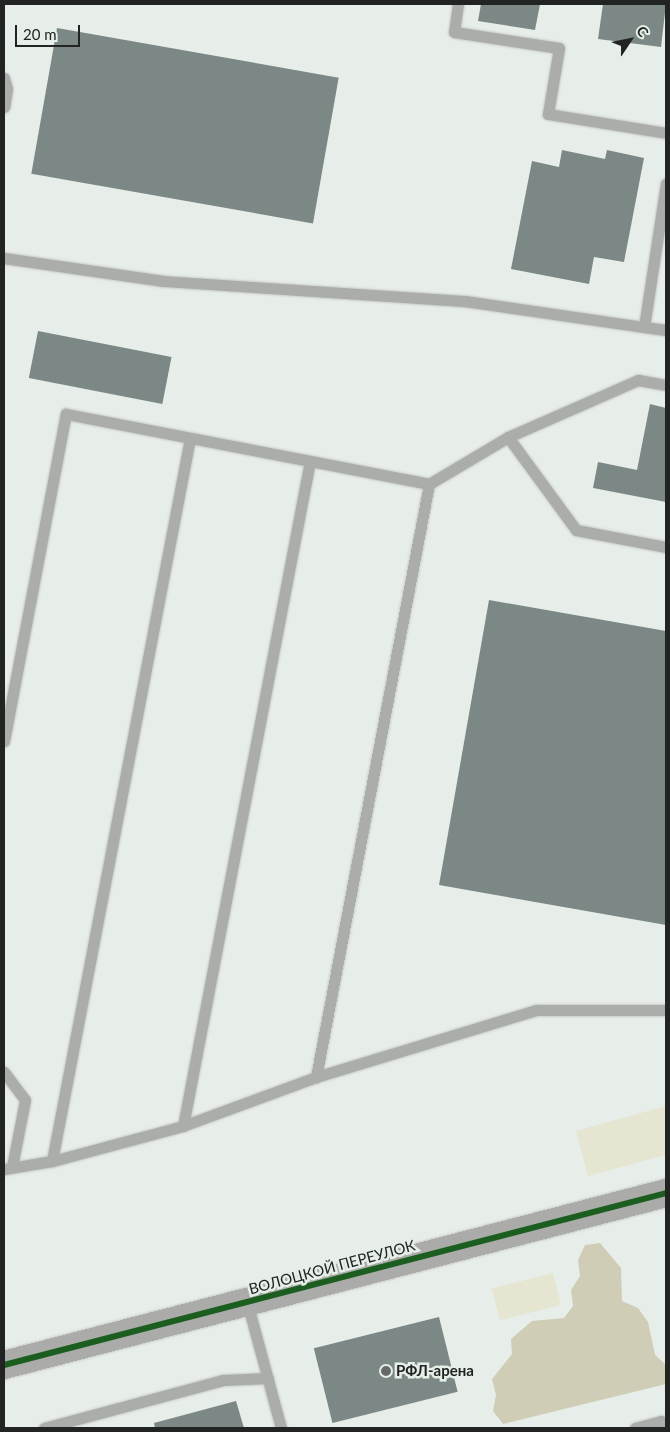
<!DOCTYPE html>
<meta charset="utf-8">
<style>
body{margin:0}
#map{position:relative;width:670px;height:1432px;overflow:hidden;background:#e7ede9;font-family:Lato,sans-serif}
div>[style]{position:absolute}
[style*='--x']{left:calc(var(--x)*1px);top:calc(var(--y)*1px);width:calc(var(--w)*1px);rotate:calc(var(--a)*1deg)}
.green>*{inset:0;background:#e6e5d2;transform-origin:0 0}
.forest>*{inset:0;background:#cfcdb6}
.building>*{inset:0;background:#7c8885;transform-origin:0 0}
.roads{filter:drop-shadow(0 0 1px #c4c8c5) drop-shadow(0 0 1px #c4c8c5)}
.lane>*{height:11px;margin:-5.5px;padding:0 5.5px;transform-origin:5.5px;border-radius:5.5px;background:#abadab}
.secondary>*{height:28px;margin:-14px;padding:0 14px;transform-origin:14px;border-radius:14px;background:#abacaa}
.cycleway>*{height:6px;margin:-3px;padding:0 3px;transform-origin:3px;border-radius:3px;background:#1b5e20}
.dots>*{width:14px;height:14px;translate:-50% -50%;box-sizing:border-box;border:2px solid #e5efe8;border-radius:50%}
span{translate:-50% -50%;white-space:nowrap;text-align:center;line-height:1.15;-webkit-text-stroke:5px #e5efe8;paint-order:stroke}
.street-label{font-size:15px;color:#212422}
.poi-label{font-size:15px;color:#212422;font-weight:700}
.left{translate:0 -50%;text-align:left}
.frame{position:absolute;inset:0;border:5px solid #212422;pointer-events:none}
.north{position:absolute;left:605px;top:15px;width:50px;height:50px;-webkit-text-stroke:4px #e5efe8;paint-order:stroke;rotate:56deg;font-size:14px;font-weight:700;line-height:20px;text-align:center;color:#212422}
.north::after{content:'';display:block;margin:auto;width:18px;height:22px;background:#212422;clip-path:polygon(50% 0,100% 100%,50% 72%,0 100%)}
.scale{position:absolute;left:15px;top:25px;width:65px;height:22px;box-sizing:border-box;border:2px solid #212422;border-top:0;padding-left:6px;font-size:15px;line-height:18px;white-space:nowrap;color:#212422;-webkit-text-stroke:4px #e5efe8;paint-order:stroke}
</style>
<div id="map">
<div class="green">
<i style="clip-path:polygon(666px 1106px,666px 1155px,588px 1176px,576px 1131px)"></i>
<i style="left:553px;top:1273px;width:33px;height:63px;rotate:76deg"></i>
</div>
<div class="forest">
<i style="clip-path:polygon(600px 1243px,621px 1268px,622px 1301px,638px 1308px,648px 1322px,655px 1355px,666px 1365px,666px 1384px,503px 1424px,493px 1411px,496px 1395px,492px 1379px,512px 1354px,511px 1339px,532px 1321px,564px 1318px,573px 1306px,571px 1290px,580px 1276px,578px 1260px,585px 1245px)"></i>
</div>
<div class="building">
<i style="clip-path:polygon(481px 4px,540px 4px,535px 30px,478px 21px)"></i>
<i style="clip-path:polygon(603px 4px,666px 4px,661px 47px,598px 39px)"></i>
<i style="left:57px;top:28px;width:286px;height:148px;rotate:10deg"></i>
<i style="clip-path:polygon(562px 150px,605px 159px,607px 150px,644px 158px,624px 262px,594px 257px,589px 284px,511px 269px,532px 161px,559px 167px)"></i>
<i style="left:38px;top:331px;width:136px;height:48px;rotate:11deg"></i>
<i style="clip-path:polygon(650px 404px,666px 408px,666px 502px,593px 488px,598px 462px,637px 470px)"></i>
<i style="clip-path:polygon(489px 600px,666px 631px,666px 925px,439px 885px)"></i>
<i style="left:439px;top:1317px;width:77px;height:129px;rotate:76deg"></i>
<i style="clip-path:polygon(236px 1401px,244px 1428px,155px 1428px,154px 1423px)"></i>
</div>
<div class="roads">
<div class="lane">
<i style="--x:458;--y:4;--w:28;--a:98"></i>
<i style="--x:454;--y:32;--w:106;--a:8.7"></i>
<i style="--x:559;--y:48;--w:67;--a:99.5"></i>
<i style="--x:548;--y:114;--w:120;--a:9.1"></i>
<i style="--x:4;--y:78;--w:11;--a:75"></i>
<i style="--x:7;--y:89;--w:18;--a:99"></i>
<i style="--x:4;--y:258;--w:161;--a:8.2"></i>
<i style="--x:163;--y:281;--w:303;--a:3.8"></i>
<i style="--x:465;--y:301;--w:181;--a:8.3"></i>
<i style="--x:644;--y:327;--w:145;--a:-81.3"></i>
<i style="--x:644;--y:327;--w:22;--a:8"></i>
<i style="--x:508;--y:437;--w:115;--a:53.8"></i>
<i style="--x:576;--y:530;--w:92;--a:10.7"></i>
<i style="--x:429;--y:484;--w:92;--a:-30.7"></i>
<i style="--x:508;--y:437;--w:142;--a:-23.7"></i>
<i style="--x:638;--y:380;--w:28;--a:10"></i>
<i style="--x:4;--y:741;--w:333;--a:-79.3"></i>
<i style="--x:66;--y:414;--w:370;--a:10.9"></i>
<i style="--x:429;--y:484;--w:604;--a:100.79"></i>
<i style="--x:316;--y:1077;--w:142;--a:159.8"></i>
<i style="--x:183;--y:1126;--w:136;--a:165"></i>
<i style="--x:52;--y:1161;--w:49;--a:170.5"></i>
<i style="--x:4;--y:1072;--w:35;--a:53"></i>
<i style="--x:25;--y:1100;--w:68;--a:101"></i>
<i style="--x:316;--y:1077;--w:231;--a:-16.9"></i>
<i style="--x:537;--y:1010;--w:129;--a:0"></i>
<i style="--x:183;--y:1126;--w:677;--a:-79.19"></i>
<i style="--x:52;--y:1161;--w:736;--a:-79.19"></i>
<i style="--x:247;--y:1302;--w:131;--a:74.9"></i>
<i style="--x:44;--y:1428;--w:185;--a:-15"></i>
<i style="--x:223;--y:1380;--w:45;--a:-2.5"></i>
<i style="--x:635;--y:1428;--w:27;--a:-15"></i>
<i style="--x:661;--y:1421;--w:6;--a:39"></i>
</div>
<div class="secondary">
<i style="--x:4;--y:1365;--w:684;--a:-14.56"></i>
</div>
</div>
<div class="cycleway">
<i style="--x:4;--y:1365;--w:684;--a:-14.56"></i>
</div>
<div class="dots">
<i style="left:386px;top:1371px;background:#666a68"></i>
</div>
<div class="street-label">
<span style="left:332px;top:1267px;rotate:-15deg">ВОЛОЦКОЙ ПЕРЕУЛОК</span>
</div>
<div class="poi-label">
<span class="left" style="left:396px;top:1371px">РФЛ-арена</span>
</div>
<div class="frame"></div>
<div class="north">С</div>
<div class="scale">20 m</div>
</div>
